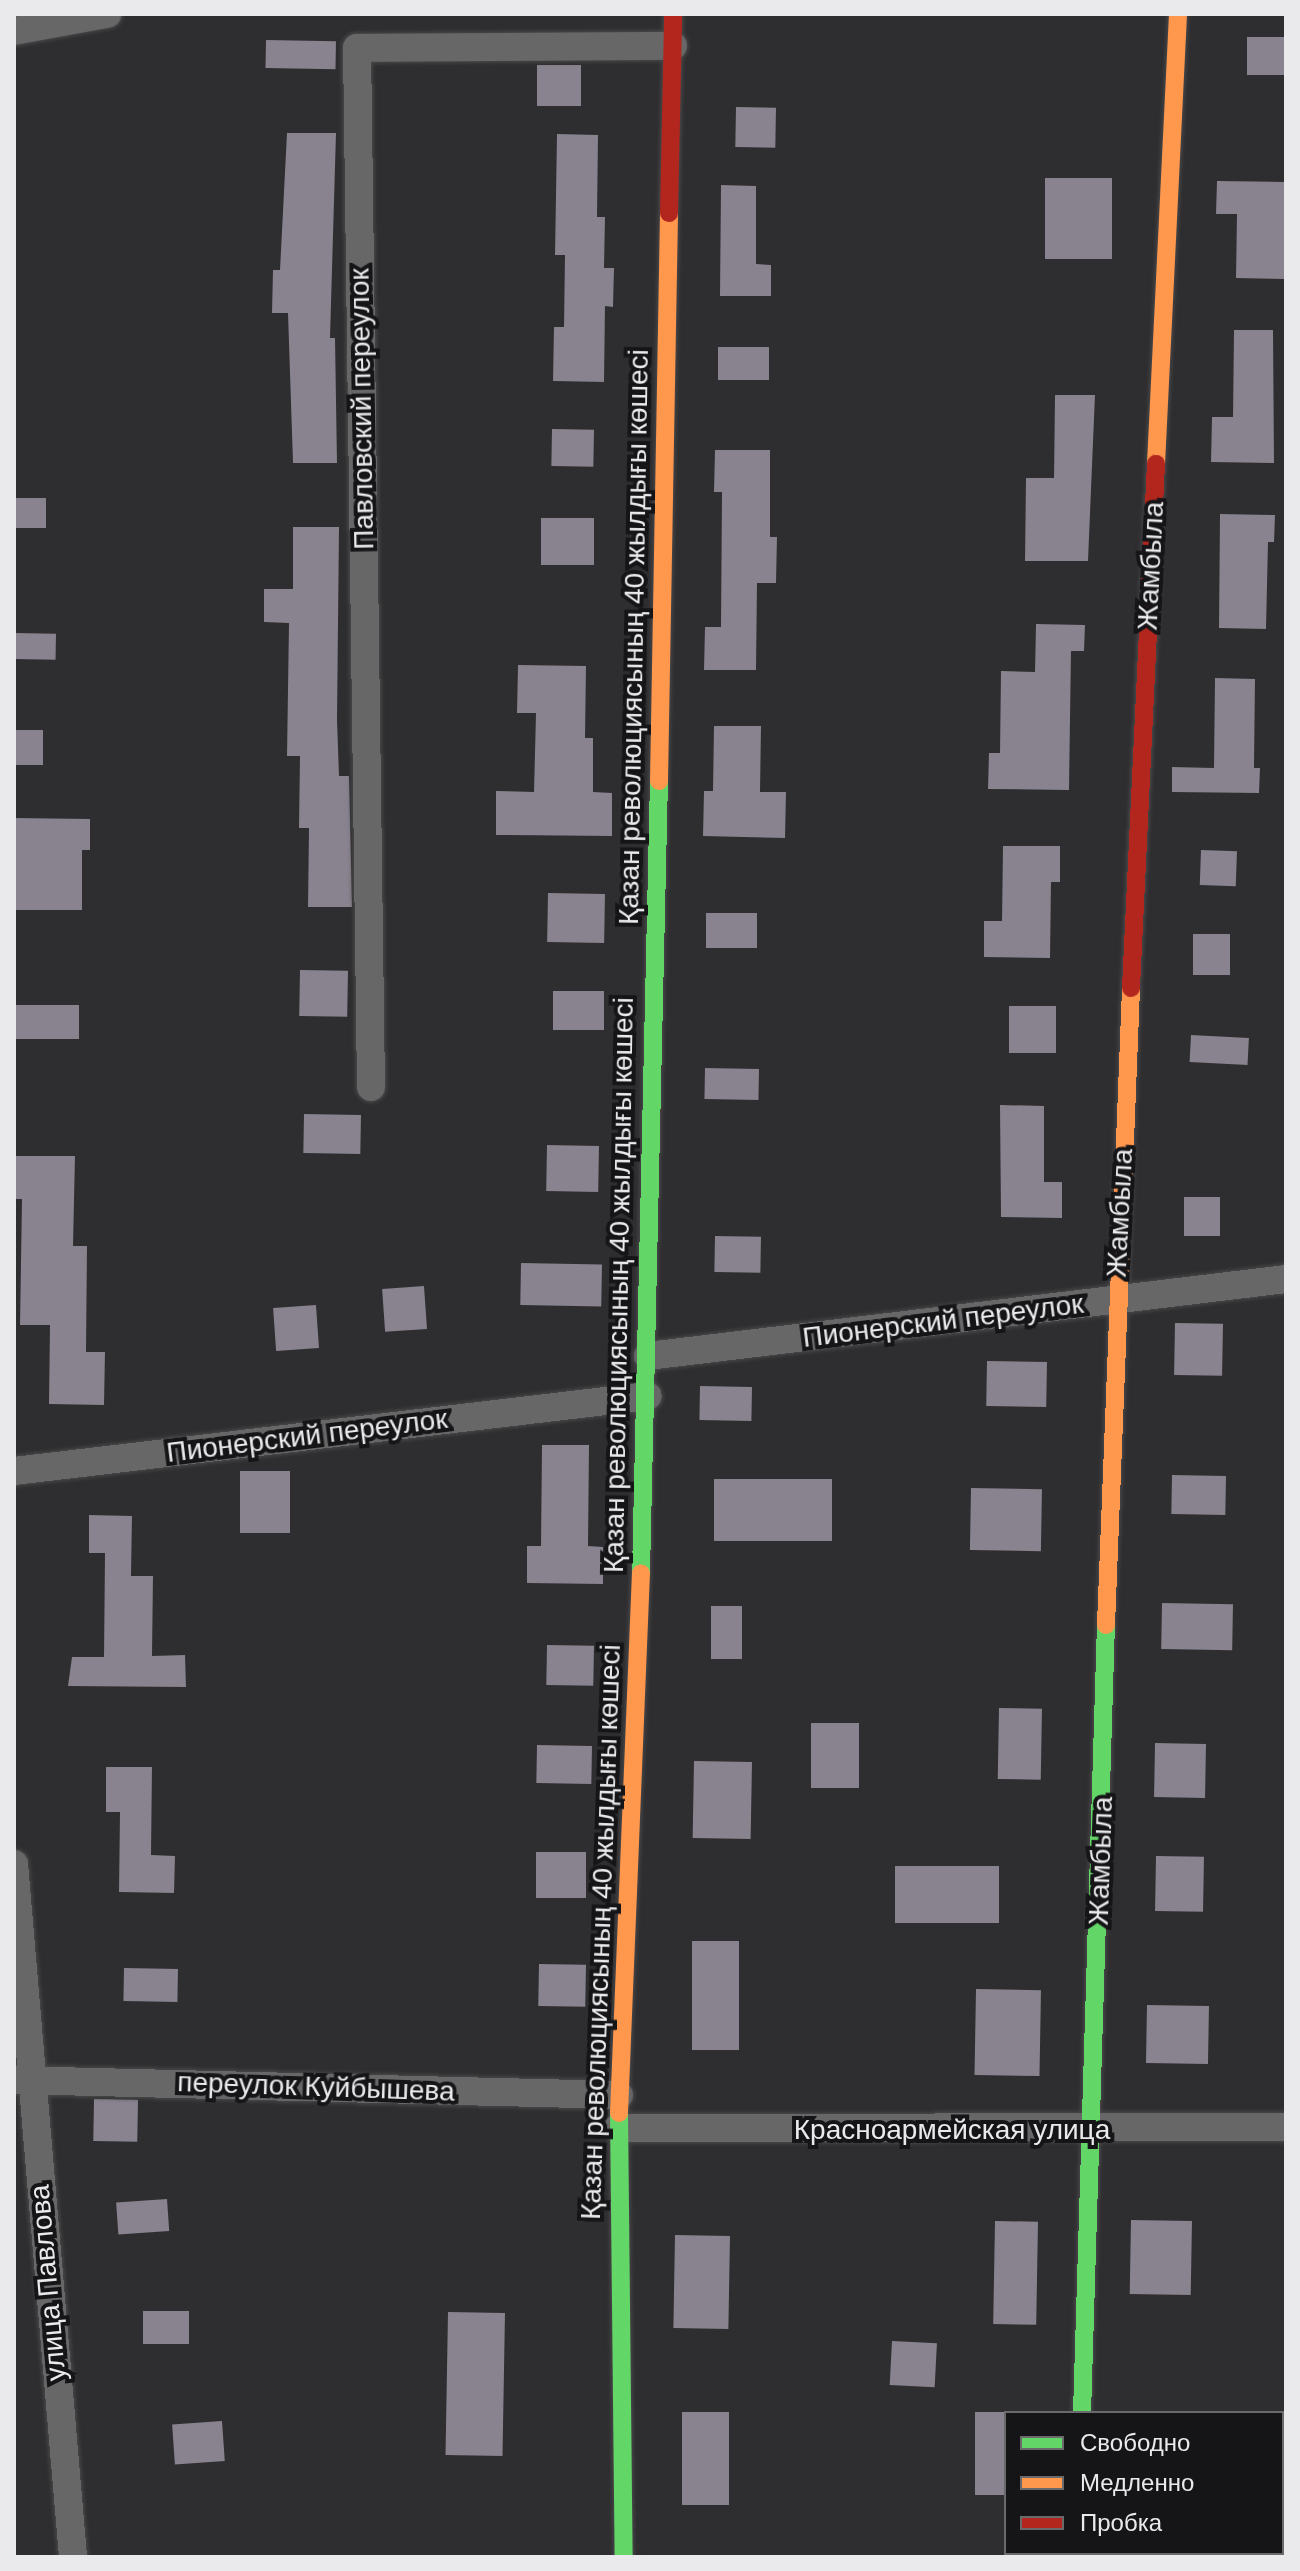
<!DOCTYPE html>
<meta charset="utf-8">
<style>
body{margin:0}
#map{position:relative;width:1300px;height:2571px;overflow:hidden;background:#2e2d2f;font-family:Helvetica,sans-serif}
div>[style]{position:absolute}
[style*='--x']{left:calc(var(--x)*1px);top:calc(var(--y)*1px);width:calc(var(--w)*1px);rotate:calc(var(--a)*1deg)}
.building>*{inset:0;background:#88838e;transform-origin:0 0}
.roads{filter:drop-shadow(0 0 2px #49484a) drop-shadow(0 0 2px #49484a)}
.street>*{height:28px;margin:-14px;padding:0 14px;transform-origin:14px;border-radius:14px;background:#676768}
.fast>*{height:18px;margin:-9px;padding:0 9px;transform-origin:9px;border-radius:9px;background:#63d668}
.slow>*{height:18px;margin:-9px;padding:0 9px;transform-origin:9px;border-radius:9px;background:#ff974d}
.jam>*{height:18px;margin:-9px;padding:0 9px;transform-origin:9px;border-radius:9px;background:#b3261e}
span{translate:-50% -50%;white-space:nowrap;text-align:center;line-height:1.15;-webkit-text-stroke:8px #151416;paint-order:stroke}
.street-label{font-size:28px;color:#eae9ec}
.frame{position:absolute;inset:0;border:16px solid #eae9ec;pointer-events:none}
.legend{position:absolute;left:1004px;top:2411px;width:280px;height:144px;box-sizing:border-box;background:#151416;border:2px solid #6a696c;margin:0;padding:10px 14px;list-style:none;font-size:24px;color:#eae9ec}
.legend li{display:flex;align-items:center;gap:16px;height:40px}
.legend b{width:40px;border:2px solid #6a696c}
</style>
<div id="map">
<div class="building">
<i style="left:1247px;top:37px;width:39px;height:38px"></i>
<i style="left:266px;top:40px;width:70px;height:28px;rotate:1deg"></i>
<i style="left:537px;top:65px;width:44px;height:41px"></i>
<i style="left:736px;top:107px;width:40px;height:40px;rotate:1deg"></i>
<i style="clip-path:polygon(287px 133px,336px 133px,330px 338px,335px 338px,337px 463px,293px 463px,288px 313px,272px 313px,273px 270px,280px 270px)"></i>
<i style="clip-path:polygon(557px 134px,598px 135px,597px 217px,605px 217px,604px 268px,614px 268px,613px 307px,605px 306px,604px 382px,553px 381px,554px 327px,564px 327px,565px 255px,555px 255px)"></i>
<i style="left:1045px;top:178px;width:67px;height:81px"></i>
<i style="clip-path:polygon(1217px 181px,1284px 182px,1286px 279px,1236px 278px,1237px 214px,1216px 214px)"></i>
<i style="clip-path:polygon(721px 185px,756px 186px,756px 264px,771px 265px,771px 296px,720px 296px)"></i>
<i style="clip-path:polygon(1234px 330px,1273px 330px,1274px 463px,1211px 462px,1212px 417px,1233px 417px)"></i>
<i style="left:718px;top:347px;width:51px;height:33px"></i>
<i style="clip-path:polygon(1055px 395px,1095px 395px,1088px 561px,1025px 561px,1026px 478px,1054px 478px)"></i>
<i style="left:552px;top:429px;width:42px;height:37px;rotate:1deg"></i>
<i style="clip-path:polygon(715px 450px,770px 450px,770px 537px,777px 537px,776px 583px,757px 583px,756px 670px,704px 670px,705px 627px,721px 627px,722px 492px,714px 492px)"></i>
<i style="left:14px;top:498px;width:32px;height:30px"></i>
<i style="clip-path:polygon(1220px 514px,1275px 515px,1274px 542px,1268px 542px,1266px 629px,1219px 628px)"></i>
<i style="left:541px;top:518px;width:53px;height:47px"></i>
<i style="clip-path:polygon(293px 527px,339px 527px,337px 720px,339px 776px,349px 776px,352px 907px,308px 907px,309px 828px,299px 828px,300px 756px,287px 756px,289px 623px,264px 622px,264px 589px,293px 589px)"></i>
<i style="clip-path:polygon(1036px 624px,1085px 625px,1084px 651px,1071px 651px,1069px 790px,988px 789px,989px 753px,1000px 753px,1001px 671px,1035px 672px)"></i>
<i style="left:14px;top:633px;width:42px;height:26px;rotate:1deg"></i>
<i style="clip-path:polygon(518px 665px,586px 666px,585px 738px,593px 738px,593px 792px,612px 793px,612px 836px,496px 835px,496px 791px,534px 792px,536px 713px,517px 713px)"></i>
<i style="clip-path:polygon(1215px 678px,1255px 679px,1254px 768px,1260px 768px,1259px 793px,1172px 792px,1172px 767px,1214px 768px)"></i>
<i style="clip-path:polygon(714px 726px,761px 726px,760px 792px,786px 792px,785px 838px,703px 836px,704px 791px,713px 791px)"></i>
<i style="left:14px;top:730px;width:29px;height:35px"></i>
<i style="clip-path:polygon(14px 818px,90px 819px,90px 850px,82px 850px,82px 910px,14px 910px)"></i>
<i style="clip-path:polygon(1003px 846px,1060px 846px,1060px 882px,1051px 882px,1050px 958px,984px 957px,984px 921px,1002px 921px)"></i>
<i style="left:1201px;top:850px;width:36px;height:35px;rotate:2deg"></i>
<i style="left:548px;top:893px;width:57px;height:49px;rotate:1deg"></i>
<i style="left:706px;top:913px;width:51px;height:35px"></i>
<i style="left:1193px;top:934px;width:37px;height:41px"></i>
<i style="left:300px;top:970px;width:48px;height:46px;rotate:1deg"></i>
<i style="left:553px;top:991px;width:51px;height:39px"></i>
<i style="left:14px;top:1005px;width:65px;height:34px"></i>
<i style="left:1009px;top:1006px;width:47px;height:47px"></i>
<i style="left:1191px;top:1035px;width:58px;height:27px;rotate:3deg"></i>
<i style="left:705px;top:1068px;width:54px;height:31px;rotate:1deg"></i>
<i style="clip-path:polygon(1000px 1105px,1044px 1106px,1044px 1182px,1062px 1182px,1062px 1218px,1001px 1217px)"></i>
<i style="left:304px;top:1114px;width:57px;height:39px;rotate:1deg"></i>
<i style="left:547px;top:1145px;width:52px;height:46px;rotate:1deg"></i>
<i style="clip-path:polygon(14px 1156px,75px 1156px,73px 1246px,87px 1246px,86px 1352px,105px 1352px,104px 1405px,49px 1404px,50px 1325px,20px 1325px,22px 1199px,14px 1199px)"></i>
<i style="left:1184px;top:1197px;width:36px;height:39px"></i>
<i style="left:715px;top:1236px;width:46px;height:36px;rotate:1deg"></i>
<i style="left:521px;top:1263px;width:81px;height:42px;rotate:1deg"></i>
<i style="left:424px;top:1286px;width:43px;height:42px;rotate:86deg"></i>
<i style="left:316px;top:1305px;width:43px;height:43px;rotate:86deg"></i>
<i style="left:1175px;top:1323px;width:48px;height:52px;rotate:1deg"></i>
<i style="left:987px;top:1361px;width:60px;height:45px;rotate:1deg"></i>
<i style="left:700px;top:1386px;width:52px;height:34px;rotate:1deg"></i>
<i style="clip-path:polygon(542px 1445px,589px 1445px,588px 1546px,603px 1547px,603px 1584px,527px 1583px,527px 1546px,541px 1546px)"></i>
<i style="left:240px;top:1471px;width:50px;height:62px"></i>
<i style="left:1172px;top:1475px;width:54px;height:39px;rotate:1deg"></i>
<i style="left:714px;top:1479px;width:118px;height:62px"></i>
<i style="left:971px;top:1488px;width:71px;height:62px;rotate:1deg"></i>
<i style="clip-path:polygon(89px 1515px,132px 1516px,131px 1576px,153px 1576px,152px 1656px,185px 1655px,186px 1687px,68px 1686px,72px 1657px,104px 1657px,105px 1553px,89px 1553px)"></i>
<i style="left:1162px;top:1603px;width:71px;height:46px;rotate:1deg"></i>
<i style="left:711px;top:1606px;width:31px;height:53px"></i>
<i style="left:547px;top:1645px;width:47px;height:40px;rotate:1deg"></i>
<i style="left:999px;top:1708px;width:43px;height:71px;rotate:1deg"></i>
<i style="left:811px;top:1723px;width:48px;height:65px"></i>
<i style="left:1155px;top:1743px;width:51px;height:54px;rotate:1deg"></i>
<i style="left:537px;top:1745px;width:55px;height:38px;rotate:1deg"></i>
<i style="left:694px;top:1761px;width:58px;height:77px;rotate:1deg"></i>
<i style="clip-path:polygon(106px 1767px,152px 1767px,151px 1855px,175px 1856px,174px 1893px,119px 1892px,120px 1812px,106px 1812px)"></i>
<i style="left:536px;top:1852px;width:50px;height:46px"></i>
<i style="left:1156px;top:1856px;width:48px;height:55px;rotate:1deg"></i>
<i style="left:895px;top:1866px;width:104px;height:57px"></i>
<i style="left:692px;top:1941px;width:47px;height:109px"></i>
<i style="left:539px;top:1964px;width:47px;height:42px;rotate:1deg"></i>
<i style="left:124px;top:1968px;width:54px;height:33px;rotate:1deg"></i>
<i style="left:976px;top:1989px;width:65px;height:86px;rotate:1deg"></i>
<i style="left:1147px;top:2005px;width:62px;height:58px;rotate:1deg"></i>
<i style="left:94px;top:2099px;width:44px;height:42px;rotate:1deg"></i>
<i style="left:167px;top:2199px;width:32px;height:51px;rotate:86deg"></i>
<i style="left:1131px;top:2220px;width:61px;height:74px;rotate:1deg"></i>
<i style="left:995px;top:2221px;width:43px;height:103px;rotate:1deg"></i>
<i style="left:675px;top:2235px;width:55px;height:93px;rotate:1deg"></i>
<i style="left:143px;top:2311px;width:46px;height:33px"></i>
<i style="left:448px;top:2312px;width:57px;height:143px;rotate:1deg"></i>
<i style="left:892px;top:2341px;width:45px;height:44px;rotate:3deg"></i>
<i style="left:682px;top:2412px;width:47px;height:93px"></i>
<i style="left:975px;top:2412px;width:31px;height:83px"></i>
<i style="left:222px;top:2421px;width:40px;height:50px;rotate:86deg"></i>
</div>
<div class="roads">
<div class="street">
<i style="--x:14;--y:31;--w:95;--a:-10.4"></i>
<i style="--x:371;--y:1087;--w:1039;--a:-90.77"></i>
<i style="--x:357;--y:48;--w:316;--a:-0.4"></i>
<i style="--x:648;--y:1356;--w:643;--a:-6.88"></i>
<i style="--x:14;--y:1471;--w:638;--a:-6.75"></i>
<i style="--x:14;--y:1864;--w:696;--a:85.13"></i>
<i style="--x:14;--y:2080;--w:605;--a:1.42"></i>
<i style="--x:618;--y:2128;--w:668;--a:-0.09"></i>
<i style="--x:1077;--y:2557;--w:4;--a:-90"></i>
</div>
<div class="fast">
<i style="--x:641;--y:1573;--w:792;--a:-88.7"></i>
<i style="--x:619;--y:2113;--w:444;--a:89.4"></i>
<i style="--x:1082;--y:2413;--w:788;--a:-88.26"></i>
</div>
<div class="slow">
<i style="--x:1156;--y:464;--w:451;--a:-87.2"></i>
<i style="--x:659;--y:781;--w:568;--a:-88.99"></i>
<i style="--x:1106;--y:1625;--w:637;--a:-87.75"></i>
<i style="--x:619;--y:2113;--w:540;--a:-87.67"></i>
</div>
<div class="jam">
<i style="--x:669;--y:213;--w:199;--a:-88.8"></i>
<i style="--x:1131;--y:988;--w:525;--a:-87.27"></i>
</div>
</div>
<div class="street-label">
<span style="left:362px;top:409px;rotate:-91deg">Павловский переулок</span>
<span style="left:1151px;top:566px;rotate:-87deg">Жамбыла</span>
<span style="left:634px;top:637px;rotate:-89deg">Қазан революциясының 40 жылдығы көшесі</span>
<span style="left:1120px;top:1213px;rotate:-87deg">Жамбыла</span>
<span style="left:619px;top:1285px;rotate:-89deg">Қазан революциясының 40 жылдығы көшесі</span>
<span style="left:943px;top:1321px;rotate:-7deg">Пионерский переулок</span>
<span style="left:307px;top:1436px;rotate:-7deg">Пионерский переулок</span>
<span style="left:1101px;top:1861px;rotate:-88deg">Жамбыла</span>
<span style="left:601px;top:1932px;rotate:-88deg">Қазан революциясының 40 жылдығы көшесі</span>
<span style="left:316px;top:2087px;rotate:2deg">переулок Куйбышева</span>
<span style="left:952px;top:2130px">Красноармейская улица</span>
<span style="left:48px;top:2283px;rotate:-95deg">улица Павлова</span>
</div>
<div class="frame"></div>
<ul class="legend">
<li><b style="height:10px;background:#63d668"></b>Свободно</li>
<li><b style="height:10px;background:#ff974d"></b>Медленно</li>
<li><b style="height:10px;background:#b3261e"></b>Пробка</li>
</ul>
</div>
